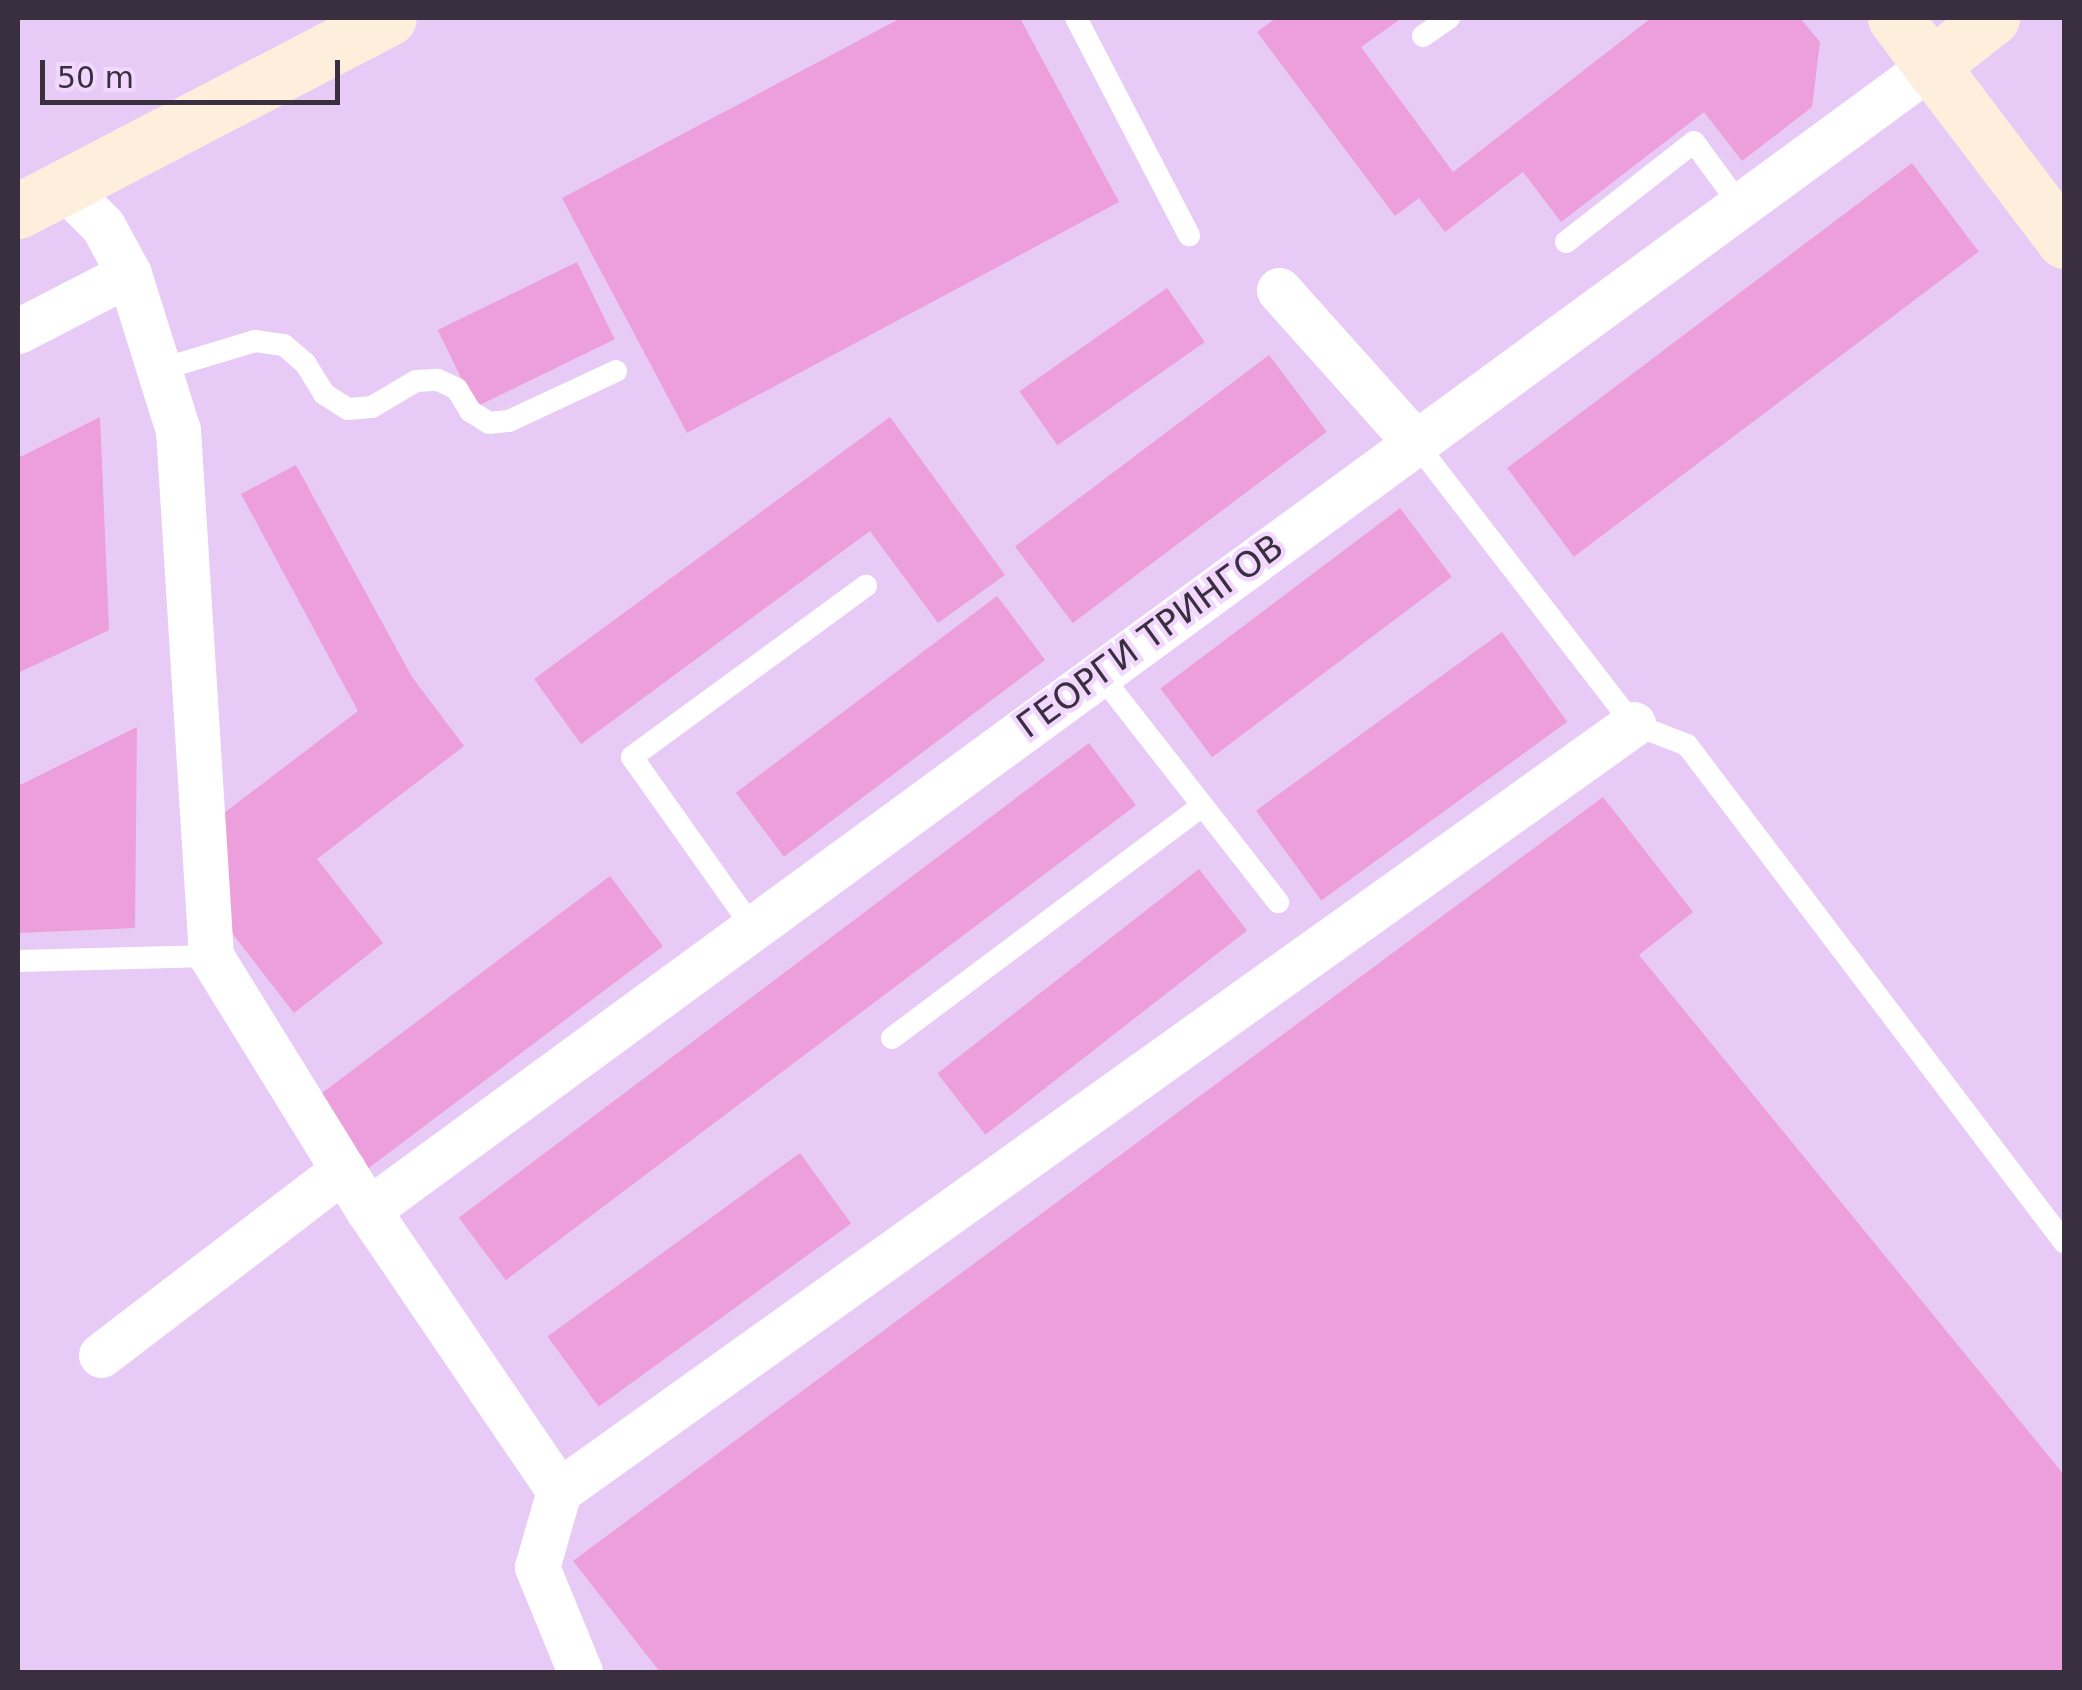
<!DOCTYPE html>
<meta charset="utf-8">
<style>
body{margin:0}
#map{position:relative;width:2082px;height:1690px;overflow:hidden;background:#f2d7ff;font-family:"DejaVu Sans",sans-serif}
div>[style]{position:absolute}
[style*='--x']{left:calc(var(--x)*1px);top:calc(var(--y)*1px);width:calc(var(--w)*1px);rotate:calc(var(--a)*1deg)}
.built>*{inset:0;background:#e8caf7;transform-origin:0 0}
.building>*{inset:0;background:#ed9edc;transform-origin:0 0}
.lane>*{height:22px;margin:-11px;padding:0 11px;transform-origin:11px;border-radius:11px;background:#fff}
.street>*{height:45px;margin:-22.5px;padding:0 22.5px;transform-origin:22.5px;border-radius:22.5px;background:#fff}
.secondary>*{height:55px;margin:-27.5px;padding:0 27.5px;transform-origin:27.5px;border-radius:27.5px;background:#fdefdc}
span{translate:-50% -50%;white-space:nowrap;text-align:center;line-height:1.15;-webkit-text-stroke:9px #f2d7ff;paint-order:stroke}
.street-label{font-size:35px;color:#392f3e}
.frame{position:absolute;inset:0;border:20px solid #392f3e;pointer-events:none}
.scale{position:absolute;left:40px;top:60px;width:300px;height:45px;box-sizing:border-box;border:5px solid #392f3e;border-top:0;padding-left:12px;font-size:30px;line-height:35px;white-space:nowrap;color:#392f3e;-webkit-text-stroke:8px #f2d7ff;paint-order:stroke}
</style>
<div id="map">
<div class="built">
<i style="left:18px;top:18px;width:2046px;height:1654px"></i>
</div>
<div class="building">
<i style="clip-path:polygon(901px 18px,1020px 18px,1119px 202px,687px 433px,562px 198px)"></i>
<i style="clip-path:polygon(1276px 18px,1402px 18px,1361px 47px,1453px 172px,1651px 18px,1800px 18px,1820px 42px,1812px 107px,1742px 161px,1704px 112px,1561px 222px,1523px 172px,1445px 232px,1419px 198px,1395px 216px,1257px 32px)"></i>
<i style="left:1912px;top:163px;width:111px;height:507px;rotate:53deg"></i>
<i style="left:577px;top:262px;width:86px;height:155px;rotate:64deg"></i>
<i style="left:1167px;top:288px;width:66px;height:180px;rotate:55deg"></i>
<i style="left:1269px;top:355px;width:96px;height:318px;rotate:53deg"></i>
<i style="clip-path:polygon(100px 417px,109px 630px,18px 673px,18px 458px)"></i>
<i style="clip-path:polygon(890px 417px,1005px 575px,938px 623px,870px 531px,581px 744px,534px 679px)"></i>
<i style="clip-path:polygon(296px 465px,412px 677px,464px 746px,317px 859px,383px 943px,294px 1013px,228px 928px,220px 816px,358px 711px,241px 494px)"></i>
<i style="left:1400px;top:508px;width:86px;height:300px;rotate:53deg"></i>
<i style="left:997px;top:596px;width:80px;height:327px;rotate:53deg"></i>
<i style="left:1502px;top:632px;width:111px;height:304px;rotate:54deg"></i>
<i style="clip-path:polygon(137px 727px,135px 928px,18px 933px,18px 786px)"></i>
<i style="left:1089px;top:743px;width:78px;height:789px;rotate:53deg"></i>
<i style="clip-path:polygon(1603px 797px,1693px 912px,1639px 955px,2064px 1475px,2064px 1672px,660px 1672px,573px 1561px)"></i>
<i style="left:1199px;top:869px;width:78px;height:332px;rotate:52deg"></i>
<i style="left:610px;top:876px;width:88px;height:370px;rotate:53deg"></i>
<i style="left:800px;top:1153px;width:87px;height:312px;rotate:54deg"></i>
</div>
<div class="lane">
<i style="--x:1076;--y:18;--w:245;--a:62.5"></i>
<i style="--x:1423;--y:36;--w:32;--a:-35"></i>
<i style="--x:1566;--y:242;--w:162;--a:-38"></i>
<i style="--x:1694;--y:142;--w:78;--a:53.9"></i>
<i style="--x:159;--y:370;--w:100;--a:-16.8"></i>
<i style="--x:255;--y:341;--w:29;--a:8"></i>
<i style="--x:284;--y:345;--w:28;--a:41"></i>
<i style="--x:305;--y:363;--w:36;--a:58"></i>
<i style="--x:324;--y:394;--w:28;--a:32"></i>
<i style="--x:348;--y:409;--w:24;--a:-5"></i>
<i style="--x:372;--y:407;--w:51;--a:-30.6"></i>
<i style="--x:416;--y:381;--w:22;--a:-3"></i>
<i style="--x:438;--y:380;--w:21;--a:25"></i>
<i style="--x:457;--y:389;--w:26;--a:59"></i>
<i style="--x:470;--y:411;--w:22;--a:32"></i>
<i style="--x:489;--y:423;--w:20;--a:-6"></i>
<i style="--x:509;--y:421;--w:118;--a:-25"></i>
<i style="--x:1415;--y:442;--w:356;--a:52.3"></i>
<i style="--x:1633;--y:724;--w:58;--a:21.3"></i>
<i style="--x:1687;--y:745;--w:624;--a:52.82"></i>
<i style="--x:1099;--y:673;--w:291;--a:52"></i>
<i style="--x:753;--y:928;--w:209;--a:-125.3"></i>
<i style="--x:632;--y:757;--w:290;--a:-36.2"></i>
<i style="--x:18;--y:961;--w:193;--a:-1.5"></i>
<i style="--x:892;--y:1038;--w:387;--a:-36.8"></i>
</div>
<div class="street">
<i style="--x:64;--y:187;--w:55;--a:45"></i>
<i style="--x:103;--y:226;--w:55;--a:61.6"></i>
<i style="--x:129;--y:274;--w:164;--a:72.6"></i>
<i style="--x:178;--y:430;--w:527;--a:86.41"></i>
<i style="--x:211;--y:956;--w:299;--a:58.3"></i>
<i style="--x:368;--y:1210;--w:340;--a:55.8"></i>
<i style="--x:559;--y:1491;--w:79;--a:106.1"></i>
<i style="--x:537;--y:1567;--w:113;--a:67.7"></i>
<i style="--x:1279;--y:290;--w:204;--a:48.2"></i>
<i style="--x:18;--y:331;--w:125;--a:-27.2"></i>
<i style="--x:368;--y:1210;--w:1940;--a:-36.21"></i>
<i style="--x:101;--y:1355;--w:305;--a:-37.4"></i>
<i style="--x:559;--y:1491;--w:1320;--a:-35.53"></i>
</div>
<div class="secondary">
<i style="--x:1895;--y:18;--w:280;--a:52.8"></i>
<i style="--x:1933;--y:64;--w:75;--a:-37.9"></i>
<i style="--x:18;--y:211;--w:418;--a:-27.5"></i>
</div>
<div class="street-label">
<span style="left:1150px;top:636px;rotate:-36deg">ГЕОРГИ ТРИНГОВ</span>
</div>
<div class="frame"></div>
<div class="scale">50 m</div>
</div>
